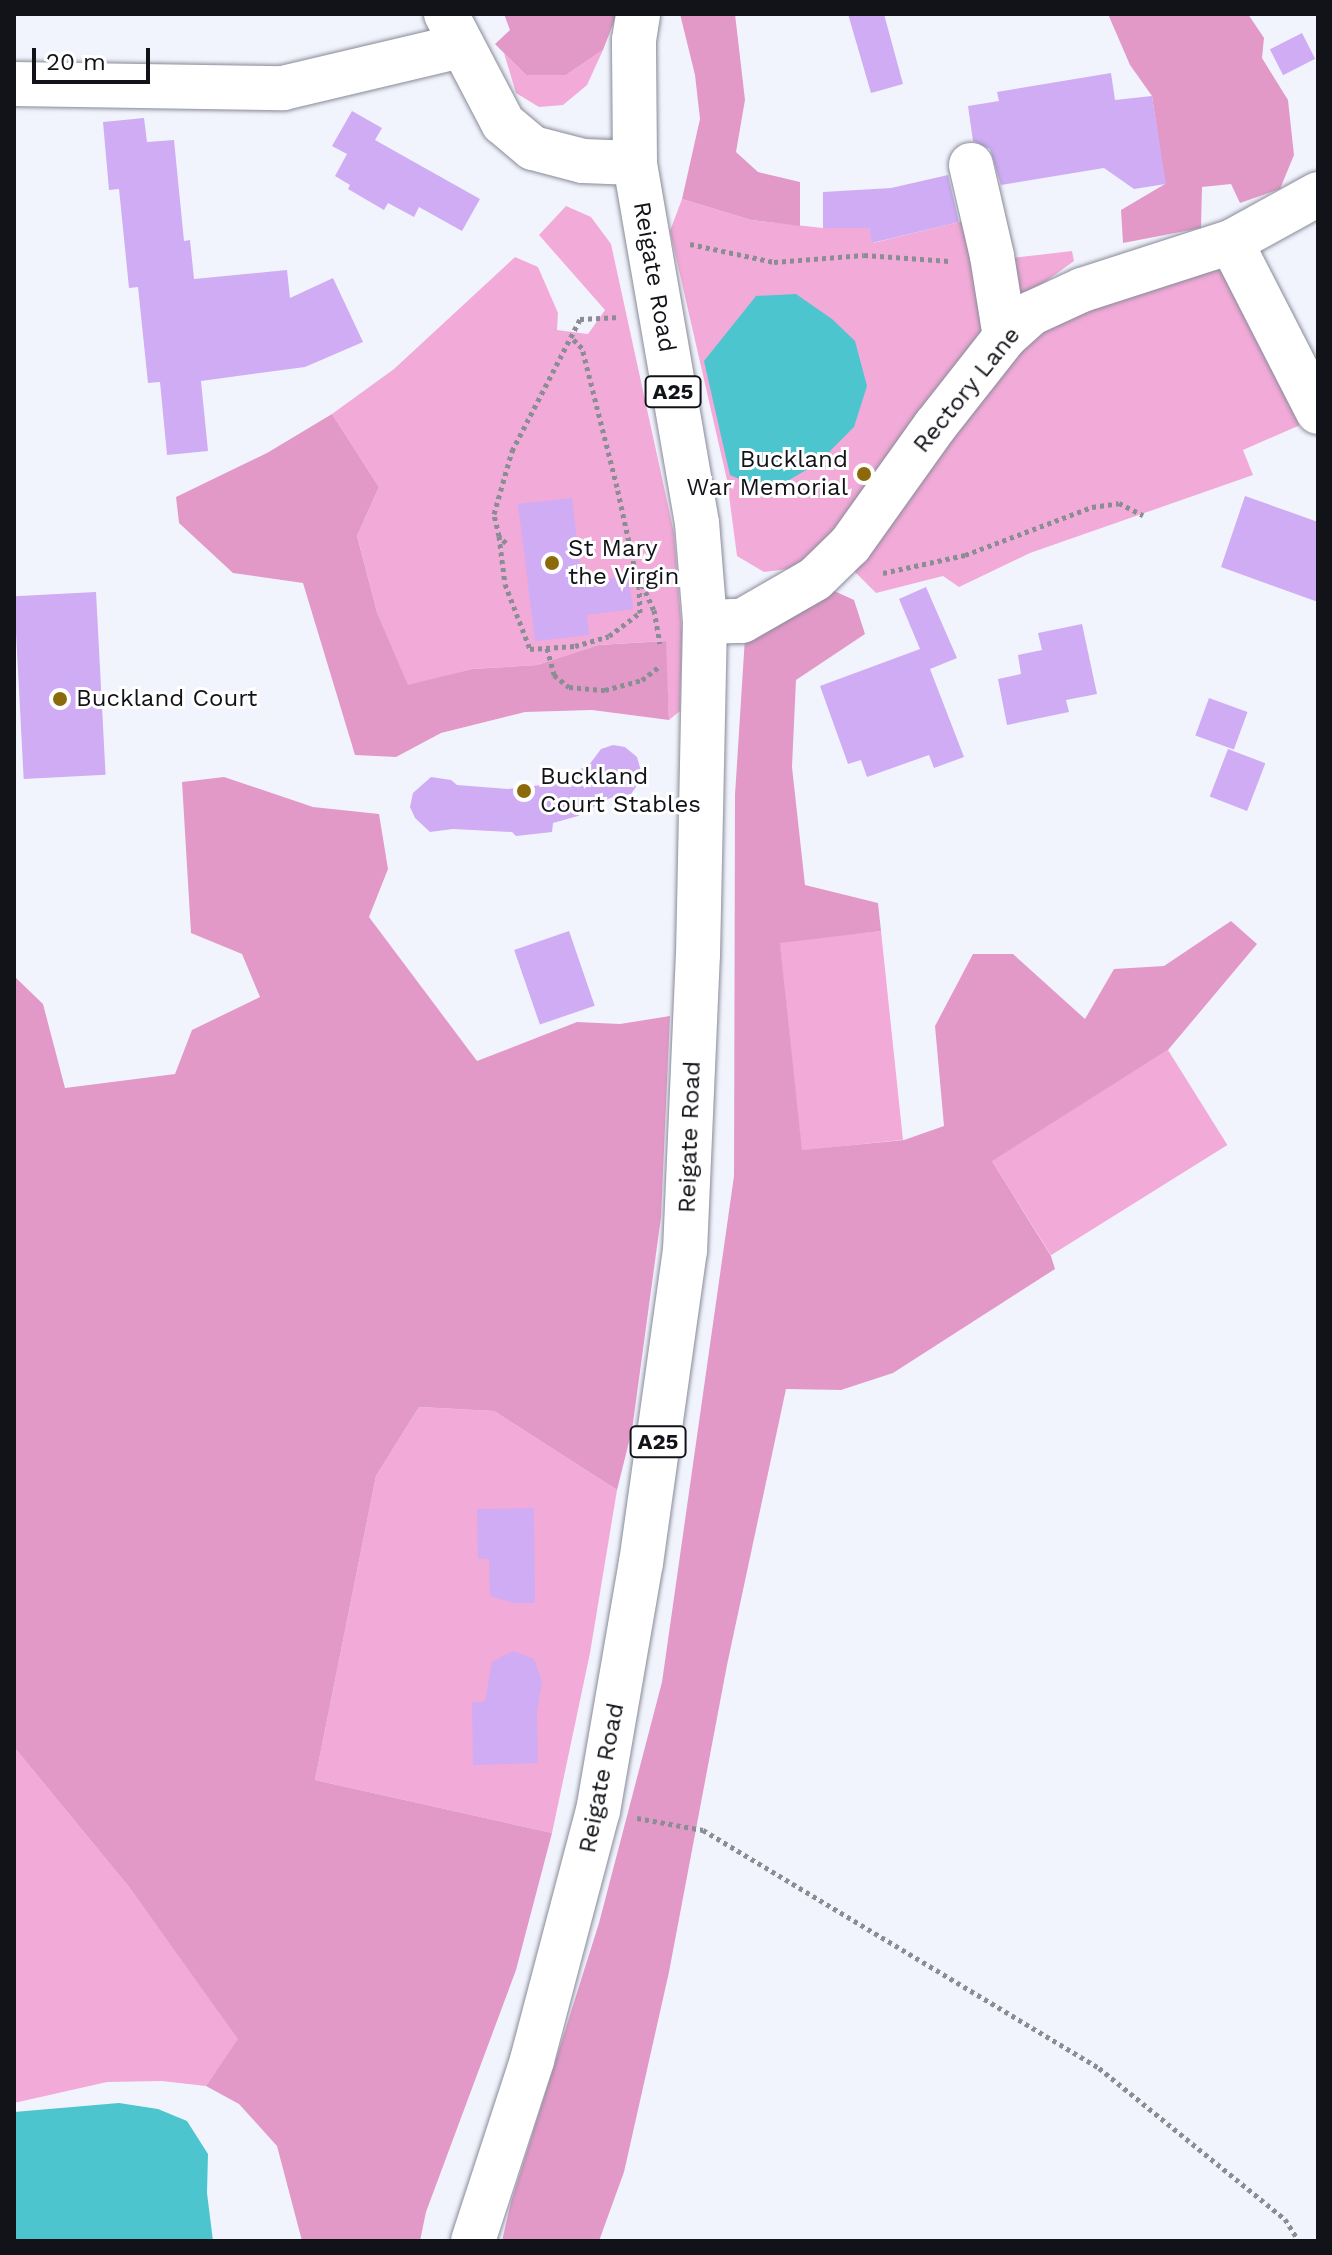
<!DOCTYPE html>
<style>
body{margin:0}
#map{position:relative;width:1332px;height:2255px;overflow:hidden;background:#f2f4fd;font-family:"Work Sans",sans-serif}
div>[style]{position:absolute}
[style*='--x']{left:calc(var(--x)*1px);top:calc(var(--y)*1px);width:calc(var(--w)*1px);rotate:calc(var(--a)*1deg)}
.green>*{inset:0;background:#f2aad8;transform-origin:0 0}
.forest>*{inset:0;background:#e399c8}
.water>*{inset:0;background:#4cc5cf}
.building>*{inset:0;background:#cfacf4;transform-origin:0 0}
.path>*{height:5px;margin-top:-2.5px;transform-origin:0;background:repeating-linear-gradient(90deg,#8b8d94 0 4px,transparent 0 8px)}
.roads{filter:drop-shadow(0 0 2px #888b98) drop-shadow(0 0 2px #888b98)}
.minor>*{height:44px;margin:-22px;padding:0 22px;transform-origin:22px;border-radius:22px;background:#fff}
.major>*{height:44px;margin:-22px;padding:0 22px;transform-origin:22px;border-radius:22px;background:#fff}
.dots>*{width:22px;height:22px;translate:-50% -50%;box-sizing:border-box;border:4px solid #fff;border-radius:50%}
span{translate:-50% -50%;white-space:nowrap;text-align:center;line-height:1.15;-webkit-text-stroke:6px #fff;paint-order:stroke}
.shield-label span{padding:2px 6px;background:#fff;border:2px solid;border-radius:6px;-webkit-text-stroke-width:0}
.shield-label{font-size:22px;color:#121318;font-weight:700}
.street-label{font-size:24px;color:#121318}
.poi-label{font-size:24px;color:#121318}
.right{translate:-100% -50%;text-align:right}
.left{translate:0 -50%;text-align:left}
.frame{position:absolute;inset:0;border:16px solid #121318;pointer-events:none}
.scale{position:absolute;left:32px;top:48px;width:118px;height:36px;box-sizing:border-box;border:4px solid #121318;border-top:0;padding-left:10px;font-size:24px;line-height:28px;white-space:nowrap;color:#121318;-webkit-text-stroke:6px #fff;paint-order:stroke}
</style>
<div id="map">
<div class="green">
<i style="clip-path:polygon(603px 50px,587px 85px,563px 105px,539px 107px,516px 93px,504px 53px,526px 75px,566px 75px)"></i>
<i style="clip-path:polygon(682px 199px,751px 220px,823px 228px,869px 228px,873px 243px,971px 219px,979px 262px,1072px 251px,1074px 261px,1012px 306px,859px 510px,796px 568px,764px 572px,737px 556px,727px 480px,670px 231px)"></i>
<i style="clip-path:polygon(566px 206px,591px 217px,611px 244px,674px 533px,682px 633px,680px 711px,669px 720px,665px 641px,598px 645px,537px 665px,472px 669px,408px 686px,377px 612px,357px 536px,379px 487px,332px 414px,394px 369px,515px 257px,538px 267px,558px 313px,557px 330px,588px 334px,605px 310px,539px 235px)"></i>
<i style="clip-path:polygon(1203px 263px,1226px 274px,1307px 422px,1243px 450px,1253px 475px,1030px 553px,959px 587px,943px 576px,876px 593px,852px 569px,1039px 326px)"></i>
<i style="left:881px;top:931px;width:210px;height:102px;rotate:84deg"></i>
<i style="left:1168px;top:1050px;width:112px;height:208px;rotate:58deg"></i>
<i style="clip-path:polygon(419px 1407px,494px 1411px,617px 1490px,590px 1653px,552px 1833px,315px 1780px,376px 1476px)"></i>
<i style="clip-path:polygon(14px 1747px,129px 1887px,239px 2039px,206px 2086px,162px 2081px,107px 2082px,14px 2103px)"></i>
</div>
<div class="forest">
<i style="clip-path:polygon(504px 14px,617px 14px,603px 50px,566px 75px,526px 75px,495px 44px,510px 30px)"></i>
<i style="clip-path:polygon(680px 14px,735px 14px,745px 100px,736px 152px,758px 172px,800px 182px,800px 226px,751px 220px,682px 199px,700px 119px,695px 75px)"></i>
<i style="clip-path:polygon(1108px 14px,1248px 14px,1264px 38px,1262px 58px,1288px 100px,1294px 155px,1280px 189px,1240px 203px,1231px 184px,1202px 187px,1201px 228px,1123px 243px,1121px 210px,1165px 184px,1152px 96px,1130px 65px)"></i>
<i style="clip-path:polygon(332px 414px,379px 487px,357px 536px,377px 612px,408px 685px,472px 669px,537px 665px,598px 645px,666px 641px,669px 720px,592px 710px,525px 712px,441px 733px,396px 757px,355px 755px,303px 583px,233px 573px,179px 523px,176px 497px,267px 453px)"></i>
<i style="clip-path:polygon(830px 589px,854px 600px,865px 634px,796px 680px,792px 767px,805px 885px,878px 903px,881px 931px,780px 943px,802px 1150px,904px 1140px,944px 1126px,935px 1026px,973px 954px,1013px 954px,1085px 1019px,1114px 969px,1164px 966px,1231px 921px,1257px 944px,1168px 1050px,992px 1161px,1051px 1256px,1055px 1269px,893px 1373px,841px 1390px,786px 1389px,727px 1665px,669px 1972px,624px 2172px,599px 2241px,502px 2241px,511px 2202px,599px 1923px,662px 1682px,734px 1176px,735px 795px,745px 637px)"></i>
<i style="clip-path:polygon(224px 777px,313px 807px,379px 814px,388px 869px,369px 917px,477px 1061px,577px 1022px,620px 1024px,670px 1016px,661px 1217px,632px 1430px,617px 1490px,494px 1411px,419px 1407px,376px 1476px,315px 1780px,552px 1833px,516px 1970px,426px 2212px,420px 2241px,302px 2241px,277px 2146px,239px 2104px,206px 2086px,238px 2039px,129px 1887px,14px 1747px,14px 976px,43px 1004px,65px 1088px,175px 1074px,192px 1030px,260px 997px,242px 954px,191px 933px,182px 782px)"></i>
</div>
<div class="water">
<i style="clip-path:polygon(796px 294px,832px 319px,855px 341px,867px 386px,854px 427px,818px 463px,779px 486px,744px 481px,730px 475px,704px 361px,756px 296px)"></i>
<i style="clip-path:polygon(119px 2103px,158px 2109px,187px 2121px,208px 2154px,207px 2193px,213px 2241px,14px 2241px,14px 2112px)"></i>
</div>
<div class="building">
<i style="clip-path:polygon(848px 14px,884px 14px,903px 84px,871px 93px)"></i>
<i style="left:1302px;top:33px;width:29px;height:36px;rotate:63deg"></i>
<i style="clip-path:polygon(1111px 73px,1115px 100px,1152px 96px,1166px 184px,1134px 189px,1104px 168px,1001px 185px,990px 149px,973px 141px,968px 106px,999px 101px,997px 92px)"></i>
<i style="clip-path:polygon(352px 111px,382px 128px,375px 140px,480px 199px,462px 231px,419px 207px,414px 217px,388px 203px,384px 210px,348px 189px,350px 185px,335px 176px,347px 154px,332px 146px)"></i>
<i style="clip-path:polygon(144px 118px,147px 142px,174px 140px,184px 241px,190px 240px,194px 279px,287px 270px,290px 298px,333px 278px,363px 342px,305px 367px,201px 381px,208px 451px,167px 455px,160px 382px,148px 383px,138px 287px,129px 288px,119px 189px,109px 190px,103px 122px)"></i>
<i style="clip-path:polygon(948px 175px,959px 222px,872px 243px,869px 228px,823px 228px,823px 192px,891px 188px)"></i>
<i style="clip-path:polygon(1245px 496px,1318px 522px,1318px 602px,1221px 567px)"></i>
<i style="clip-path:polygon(572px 498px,582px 582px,629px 576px,633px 609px,587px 615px,589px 635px,535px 641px,518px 504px)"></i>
<i style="clip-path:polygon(926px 587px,957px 658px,930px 669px,964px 757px,934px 768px,929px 755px,867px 777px,861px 760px,848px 764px,820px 686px,920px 649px,899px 599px)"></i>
<i style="left:96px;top:592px;width:183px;height:82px;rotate:87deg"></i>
<i style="clip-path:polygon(1082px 624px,1097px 694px,1066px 700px,1069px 712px,1007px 725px,998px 679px,1021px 674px,1018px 655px,1042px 650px,1038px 633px)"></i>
<i style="left:1209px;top:698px;width:41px;height:40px;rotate:20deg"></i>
<i style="clip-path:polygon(613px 745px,625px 747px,637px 757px,641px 771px,638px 784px,631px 794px,610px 798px,578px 816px,553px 823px,552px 832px,516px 836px,512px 832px,453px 829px,430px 832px,415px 818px,410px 807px,413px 793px,431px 777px,451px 780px,457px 785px,508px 789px,550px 784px,589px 765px,601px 749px)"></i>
<i style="left:1228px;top:749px;width:40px;height:51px;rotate:21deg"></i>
<i style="left:569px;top:931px;width:79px;height:58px;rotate:71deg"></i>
<i style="clip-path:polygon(534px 1508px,535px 1603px,513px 1603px,490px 1596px,489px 1559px,478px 1559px,477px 1509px)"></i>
<i style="clip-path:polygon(513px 1651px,534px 1659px,542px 1681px,537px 1712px,538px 1763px,473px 1765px,472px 1703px,485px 1701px,492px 1662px)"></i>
</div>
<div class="path">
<i style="--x:690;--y:244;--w:86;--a:12.1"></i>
<i style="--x:774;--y:262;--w:90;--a:-4.4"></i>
<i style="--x:864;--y:255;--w:86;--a:4"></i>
<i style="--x:499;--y:536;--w:48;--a:82.9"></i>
<i style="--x:505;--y:584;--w:70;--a:69"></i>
<i style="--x:530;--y:649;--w:45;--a:-3.8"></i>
<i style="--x:575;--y:646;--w:35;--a:-16"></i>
<i style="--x:609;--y:636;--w:39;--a:-37"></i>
<i style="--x:640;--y:613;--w:25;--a:-92"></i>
<i style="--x:639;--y:588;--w:103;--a:-102.3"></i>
<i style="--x:617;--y:487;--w:143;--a:-104.1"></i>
<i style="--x:582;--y:348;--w:16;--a:-135"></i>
<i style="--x:506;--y:543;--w:10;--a:-135"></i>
<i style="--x:499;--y:536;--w:23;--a:-103"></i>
<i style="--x:494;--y:514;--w:66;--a:-74.1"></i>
<i style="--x:512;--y:451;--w:148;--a:-62.7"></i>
<i style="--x:580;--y:319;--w:40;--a:-2.9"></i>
<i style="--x:883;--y:573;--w:84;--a:-12.4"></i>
<i style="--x:965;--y:555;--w:136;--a:-20.7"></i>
<i style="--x:1092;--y:507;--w:27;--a:-8"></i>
<i style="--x:1119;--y:503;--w:27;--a:27"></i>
<i style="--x:639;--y:577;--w:36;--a:66"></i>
<i style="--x:654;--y:610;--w:34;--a:80"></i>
<i style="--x:547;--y:648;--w:28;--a:75"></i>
<i style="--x:554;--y:675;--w:19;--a:39"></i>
<i style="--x:569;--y:687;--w:36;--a:5"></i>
<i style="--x:605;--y:690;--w:38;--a:-15"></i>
<i style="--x:642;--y:680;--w:24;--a:-38"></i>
<i style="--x:637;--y:1818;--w:67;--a:10.3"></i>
<i style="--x:703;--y:1830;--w:462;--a:31"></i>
<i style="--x:1099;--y:2068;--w:240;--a:39.1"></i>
<i style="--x:1285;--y:2219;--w:26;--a:58"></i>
</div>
<div class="roads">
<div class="minor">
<i style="--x:446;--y:14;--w:123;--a:62.4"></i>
<i style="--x:503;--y:123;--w:39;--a:40"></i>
<i style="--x:533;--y:148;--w:52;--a:14.6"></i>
<i style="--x:583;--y:161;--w:52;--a:2.2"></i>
<i style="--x:14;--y:84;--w:269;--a:0.9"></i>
<i style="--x:283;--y:88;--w:182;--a:-13.3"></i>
<i style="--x:971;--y:165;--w:93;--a:77"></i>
<i style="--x:992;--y:256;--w:82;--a:80.9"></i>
<i style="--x:1231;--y:242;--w:191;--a:62.9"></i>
<i style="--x:705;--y:622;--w:37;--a:-2"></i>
<i style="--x:742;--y:621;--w:84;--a:-29.9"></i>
<i style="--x:815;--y:579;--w:49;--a:-44.2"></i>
<i style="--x:850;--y:545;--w:146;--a:-54.5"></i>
<i style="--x:935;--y:426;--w:113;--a:-51.8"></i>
<i style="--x:1005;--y:337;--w:36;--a:-42"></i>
<i style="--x:1032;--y:313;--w:55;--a:-24.7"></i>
<i style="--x:1082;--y:290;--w:157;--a:-17.9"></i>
<i style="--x:1231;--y:242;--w:99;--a:-28.9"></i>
</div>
<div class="major">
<i style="--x:473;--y:2241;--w:190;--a:-71.9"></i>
<i style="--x:532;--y:2060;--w:258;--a:-75.2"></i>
<i style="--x:598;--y:1811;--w:252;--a:-80.2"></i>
<i style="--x:641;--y:1563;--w:315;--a:-82"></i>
<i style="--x:685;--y:1251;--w:296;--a:-87.5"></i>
<i style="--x:698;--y:955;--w:333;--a:-88.8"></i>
<i style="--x:705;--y:622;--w:99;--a:-94.6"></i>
<i style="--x:697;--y:523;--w:365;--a:-99.8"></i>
<i style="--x:635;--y:163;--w:123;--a:-90.5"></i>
<i style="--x:634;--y:40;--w:26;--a:-81"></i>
</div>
</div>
<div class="dots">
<i style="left:864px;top:474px;background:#8c6a0b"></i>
<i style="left:552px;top:563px;background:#8c6a0b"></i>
<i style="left:60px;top:699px;background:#8c6a0b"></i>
<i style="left:524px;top:791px;background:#8c6a0b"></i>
</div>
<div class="shield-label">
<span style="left:673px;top:392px">A25</span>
<span style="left:658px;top:1442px">A25</span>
</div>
<div class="street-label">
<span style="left:654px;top:277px;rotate:80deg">Reigate Road</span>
<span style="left:967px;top:390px;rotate:-51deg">Rectory Lane</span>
<span style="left:690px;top:1137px;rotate:-88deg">Reigate Road</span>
<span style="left:602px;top:1778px;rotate:-79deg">Reigate Road</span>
</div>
<div class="poi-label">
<span class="right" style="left:848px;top:474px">Buckland<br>War Memorial</span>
<span class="left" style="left:568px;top:563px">St Mary<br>the Virgin</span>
<span class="left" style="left:76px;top:699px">Buckland Court</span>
<span class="left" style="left:540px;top:791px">Buckland<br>Court Stables</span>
</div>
<div class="frame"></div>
<div class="scale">20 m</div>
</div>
